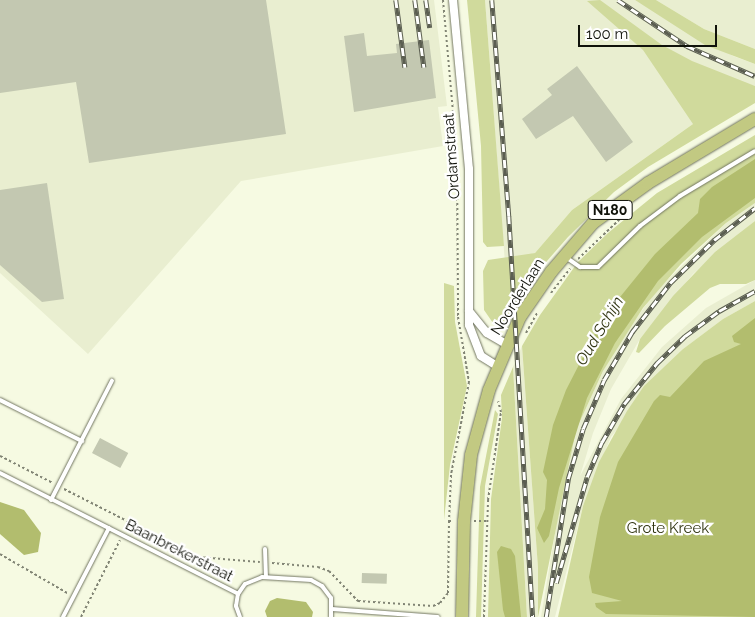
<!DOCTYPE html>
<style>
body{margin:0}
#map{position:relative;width:755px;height:617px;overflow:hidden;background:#f6fae2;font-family:Raleway,sans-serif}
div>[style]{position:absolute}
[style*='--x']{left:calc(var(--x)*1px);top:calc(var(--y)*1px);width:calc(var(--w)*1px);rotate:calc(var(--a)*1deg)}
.built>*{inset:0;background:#e9eed0}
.green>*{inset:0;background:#d0da9c}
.water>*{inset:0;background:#b2bd6e}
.building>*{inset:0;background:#c3c8b1;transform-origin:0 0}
.path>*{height:2px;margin-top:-1px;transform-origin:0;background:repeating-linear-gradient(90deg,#818474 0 2.5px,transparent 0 5px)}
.roads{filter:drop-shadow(0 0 1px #727661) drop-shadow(0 0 1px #727661)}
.service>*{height:4px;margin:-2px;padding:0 2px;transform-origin:2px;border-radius:2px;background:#fff}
.minor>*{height:8px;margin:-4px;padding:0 4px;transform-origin:4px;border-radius:4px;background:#fff}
.primary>*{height:12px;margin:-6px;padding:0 6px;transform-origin:6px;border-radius:6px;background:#c2c982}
.rail>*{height:4.5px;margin-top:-2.25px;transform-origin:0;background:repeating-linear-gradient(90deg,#fff 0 8px,#5b5e51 0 16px);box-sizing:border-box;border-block:1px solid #5b5e51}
span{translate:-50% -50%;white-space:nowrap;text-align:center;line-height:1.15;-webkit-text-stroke:4.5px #fff;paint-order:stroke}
.shield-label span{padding:1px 4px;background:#fff;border:1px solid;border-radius:4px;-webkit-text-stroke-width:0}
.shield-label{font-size:14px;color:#10120a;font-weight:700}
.street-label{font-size:15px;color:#10120a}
.park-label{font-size:15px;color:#2f3310}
.water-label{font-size:16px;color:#323614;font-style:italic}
.scale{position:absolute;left:578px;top:25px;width:139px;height:22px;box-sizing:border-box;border:2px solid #10120a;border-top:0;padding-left:6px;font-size:15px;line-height:18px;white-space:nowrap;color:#10120a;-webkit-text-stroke:4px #fff;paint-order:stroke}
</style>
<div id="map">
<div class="built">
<i style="clip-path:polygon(0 0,434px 0,447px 106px,438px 107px,443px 146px,241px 181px,88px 354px,0 273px)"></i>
<i style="clip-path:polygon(485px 0,635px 0,733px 56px,755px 64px,755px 86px,751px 85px,693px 124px,572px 210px,535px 253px,521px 257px,508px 303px)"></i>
<i style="clip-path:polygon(656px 0,755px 0,755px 49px,704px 29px)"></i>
<i style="clip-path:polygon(755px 203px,755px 221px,693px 274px,640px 339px,611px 389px,593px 433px,580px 476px,621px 399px,662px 347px,706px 308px,755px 280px,755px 301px,723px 319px,683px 349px,611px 437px,583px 506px,555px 617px,541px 617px,564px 479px,576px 430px,603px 371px,622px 337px,658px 289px,726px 223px)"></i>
<i style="clip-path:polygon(522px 346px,538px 568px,538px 617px,527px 617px,513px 367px)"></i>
</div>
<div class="green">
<i style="clip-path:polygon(467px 0,485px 0,504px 246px,487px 247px,483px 242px,481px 146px)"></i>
<i style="clip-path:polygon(600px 0,662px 45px,692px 61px,755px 86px,755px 103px,648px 167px,614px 192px,568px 237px,540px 269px,506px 321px,500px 325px,493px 323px,484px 310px,483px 271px,488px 260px,535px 253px,572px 210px,693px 124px,643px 50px,587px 1px)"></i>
<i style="clip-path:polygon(635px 0,656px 0,704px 29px,755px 49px,755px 64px,705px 45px)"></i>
<i style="clip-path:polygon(755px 135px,755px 203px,726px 223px,681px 264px,643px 308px,603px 371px,576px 430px,538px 617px,538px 568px,522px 346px,540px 315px,578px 262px,608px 233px,657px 193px)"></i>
<i style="clip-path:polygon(755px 221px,755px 280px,746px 284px,720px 284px,710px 288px,665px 326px,639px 353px,636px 352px,640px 339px,673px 296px,715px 252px)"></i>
<i style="clip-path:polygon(444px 283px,454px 286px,455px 322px,467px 386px,450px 465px,444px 520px)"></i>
<i style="clip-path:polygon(755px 301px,755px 617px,558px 617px,583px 506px,599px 462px,627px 411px,644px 386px,683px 349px,723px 319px)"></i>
<i style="clip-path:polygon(513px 367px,527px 617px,488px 617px,491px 499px,502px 418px,501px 395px)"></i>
<i style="clip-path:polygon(495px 410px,498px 414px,485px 486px,481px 617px,476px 617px,480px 487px)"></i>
</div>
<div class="water">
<i style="clip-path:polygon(755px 159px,755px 198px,702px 237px,658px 281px,615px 343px,587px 398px,559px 488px,549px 536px,544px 543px,537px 528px,545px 509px,547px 480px,543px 472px,553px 425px,566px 390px,603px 318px,655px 254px,698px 213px,700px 199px,712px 187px)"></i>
<i style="clip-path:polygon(755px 318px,755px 617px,606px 614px,596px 607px,595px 603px,622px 601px,592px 593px,589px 577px,600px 517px,618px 462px,654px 401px,660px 395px,670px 397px,704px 361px,741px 344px,734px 342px,732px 336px)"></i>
<i style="clip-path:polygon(0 502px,24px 510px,41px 533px,38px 552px,24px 555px,0 534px)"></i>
<i style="clip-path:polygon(501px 546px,511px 549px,515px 556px,521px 617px,505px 617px,503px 610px,497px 552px)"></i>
<i style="clip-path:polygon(277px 598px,306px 602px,313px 612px,312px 617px,267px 617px,265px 611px,270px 601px)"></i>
</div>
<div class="building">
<i style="clip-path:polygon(0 0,266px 0,286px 134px,89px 163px,76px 82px,0 93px)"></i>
<i style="clip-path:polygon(364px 33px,367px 56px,397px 53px,396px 44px,429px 40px,436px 98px,354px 112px,344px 36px)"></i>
<i style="clip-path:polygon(577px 66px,633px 142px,606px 162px,573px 116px,536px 139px,522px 119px,552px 95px,547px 89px)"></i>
<i style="clip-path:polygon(47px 183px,64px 299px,42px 302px,0 265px,0 190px)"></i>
<i style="left:100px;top:438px;width:32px;height:17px;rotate:28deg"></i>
<i style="left:362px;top:573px;width:25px;height:10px;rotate:2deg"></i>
</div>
<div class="path">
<i style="--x:443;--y:0;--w:159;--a:84.9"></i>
<i style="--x:457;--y:158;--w:159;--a:89.6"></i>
<i style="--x:458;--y:317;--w:66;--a:80.4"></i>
<i style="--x:469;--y:382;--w:95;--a:101"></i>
<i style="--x:451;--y:475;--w:46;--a:92.5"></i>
<i style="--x:578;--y:259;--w:62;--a:-43.7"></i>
<i style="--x:551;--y:293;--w:31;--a:-52"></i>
<i style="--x:526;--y:333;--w:23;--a:-61"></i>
<i style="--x:0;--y:456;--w:59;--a:27"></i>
<i style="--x:64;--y:489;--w:150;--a:26.9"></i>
<i style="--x:198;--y:557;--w:62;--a:4.6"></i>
<i style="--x:474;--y:521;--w:13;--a:0"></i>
<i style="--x:0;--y:554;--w:78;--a:30.2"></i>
<i style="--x:272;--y:563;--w:46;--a:5"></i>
<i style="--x:318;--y:567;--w:12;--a:20"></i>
<i style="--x:329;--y:571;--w:42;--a:46"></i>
<i style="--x:358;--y:601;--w:75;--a:3.8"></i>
<i style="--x:433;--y:606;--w:8;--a:-23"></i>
<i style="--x:440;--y:603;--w:13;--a:-51"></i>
<i style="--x:448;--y:593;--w:72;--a:-89.2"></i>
<i style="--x:449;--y:521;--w:5;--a:0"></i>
<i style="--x:81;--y:617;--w:86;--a:-63.1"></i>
<i style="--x:484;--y:617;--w:117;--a:-88"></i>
<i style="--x:488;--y:500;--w:89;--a:-81.6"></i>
<i style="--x:501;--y:412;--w:11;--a:-105"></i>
</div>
<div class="roads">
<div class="service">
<i style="--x:567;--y:258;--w:16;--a:35"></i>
<i style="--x:580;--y:267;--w:18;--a:0"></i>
<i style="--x:598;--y:267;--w:59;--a:-44.3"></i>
<i style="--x:640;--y:226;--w:50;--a:-36.9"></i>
<i style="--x:680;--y:196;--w:87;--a:-31"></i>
<i style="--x:0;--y:400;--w:92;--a:26.6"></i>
<i style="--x:0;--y:473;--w:267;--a:26.9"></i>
<i style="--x:51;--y:500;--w:134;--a:-62.9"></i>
<i style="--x:265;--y:549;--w:28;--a:88"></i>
<i style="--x:332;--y:609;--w:106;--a:4.3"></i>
<i style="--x:63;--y:617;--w:100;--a:-62.7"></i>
<i style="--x:240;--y:617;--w:12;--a:-110"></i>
<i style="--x:236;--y:606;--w:12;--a:-81"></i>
<i style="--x:238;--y:594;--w:12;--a:-55"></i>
<i style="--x:245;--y:584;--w:18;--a:-22"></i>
<i style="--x:262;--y:577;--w:49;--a:3.5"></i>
<i style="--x:311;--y:580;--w:13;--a:29"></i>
<i style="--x:322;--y:586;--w:15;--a:53"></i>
<i style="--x:331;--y:598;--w:19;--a:90"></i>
</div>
<div class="minor">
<i style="--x:453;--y:0;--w:170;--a:84.6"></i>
<i style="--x:469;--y:169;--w:156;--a:90"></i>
<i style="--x:469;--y:325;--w:33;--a:69"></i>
<i style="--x:481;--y:356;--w:19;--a:32"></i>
<i style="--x:469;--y:311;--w:28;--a:51"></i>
<i style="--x:487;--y:333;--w:22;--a:30"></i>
</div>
<div class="primary">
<i style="--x:462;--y:617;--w:96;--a:-88.8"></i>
<i style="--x:464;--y:521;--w:66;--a:-83.9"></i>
<i style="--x:471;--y:455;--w:67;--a:-74.5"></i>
<i style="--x:489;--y:390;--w:79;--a:-67"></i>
<i style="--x:520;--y:317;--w:55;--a:-55.4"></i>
<i style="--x:551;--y:272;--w:65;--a:-49.4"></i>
<i style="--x:593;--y:223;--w:68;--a:-36"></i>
<i style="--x:648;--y:183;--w:125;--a:-30.9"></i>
</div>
</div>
<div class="rail">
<i style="--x:396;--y:0;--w:68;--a:82.3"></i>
<i style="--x:415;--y:0;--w:68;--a:82.3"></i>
<i style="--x:426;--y:0;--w:28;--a:82"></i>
<i style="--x:492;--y:0;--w:217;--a:85.5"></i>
<i style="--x:509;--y:216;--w:402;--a:86.6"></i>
<i style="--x:618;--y:0;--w:83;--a:33.7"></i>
<i style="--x:687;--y:46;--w:74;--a:23.8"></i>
<i style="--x:556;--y:583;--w:110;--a:-73.7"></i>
<i style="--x:587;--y:477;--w:38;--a:-67"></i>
<i style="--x:602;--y:442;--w:44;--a:-59.9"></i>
<i style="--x:624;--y:404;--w:53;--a:-51.2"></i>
<i style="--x:657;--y:363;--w:39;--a:-44"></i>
<i style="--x:685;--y:336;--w:42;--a:-36.3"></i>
<i style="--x:719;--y:311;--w:41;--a:-29.1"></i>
<i style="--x:546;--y:617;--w:140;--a:-80.9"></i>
<i style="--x:568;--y:479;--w:52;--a:-73.3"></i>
<i style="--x:583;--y:429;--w:53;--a:-66.8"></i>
<i style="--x:604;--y:380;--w:56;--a:-59.7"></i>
<i style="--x:632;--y:332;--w:62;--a:-52.2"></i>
<i style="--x:670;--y:283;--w:62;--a:-44.3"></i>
<i style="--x:714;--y:240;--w:52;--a:-38"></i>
</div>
<div class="shield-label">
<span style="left:610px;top:210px">N180</span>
</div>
<div class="street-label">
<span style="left:452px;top:156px;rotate:-94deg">Ordamstraat</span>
<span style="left:518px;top:297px;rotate:-58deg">Noorderlaan</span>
<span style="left:179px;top:551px;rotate:27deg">Baanbrekerstraat</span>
</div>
<div class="park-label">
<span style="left:668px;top:529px">Grote Kreek</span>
</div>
<div class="water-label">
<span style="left:600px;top:331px;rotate:-59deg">Oud Schijn</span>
</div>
<div class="scale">100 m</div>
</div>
